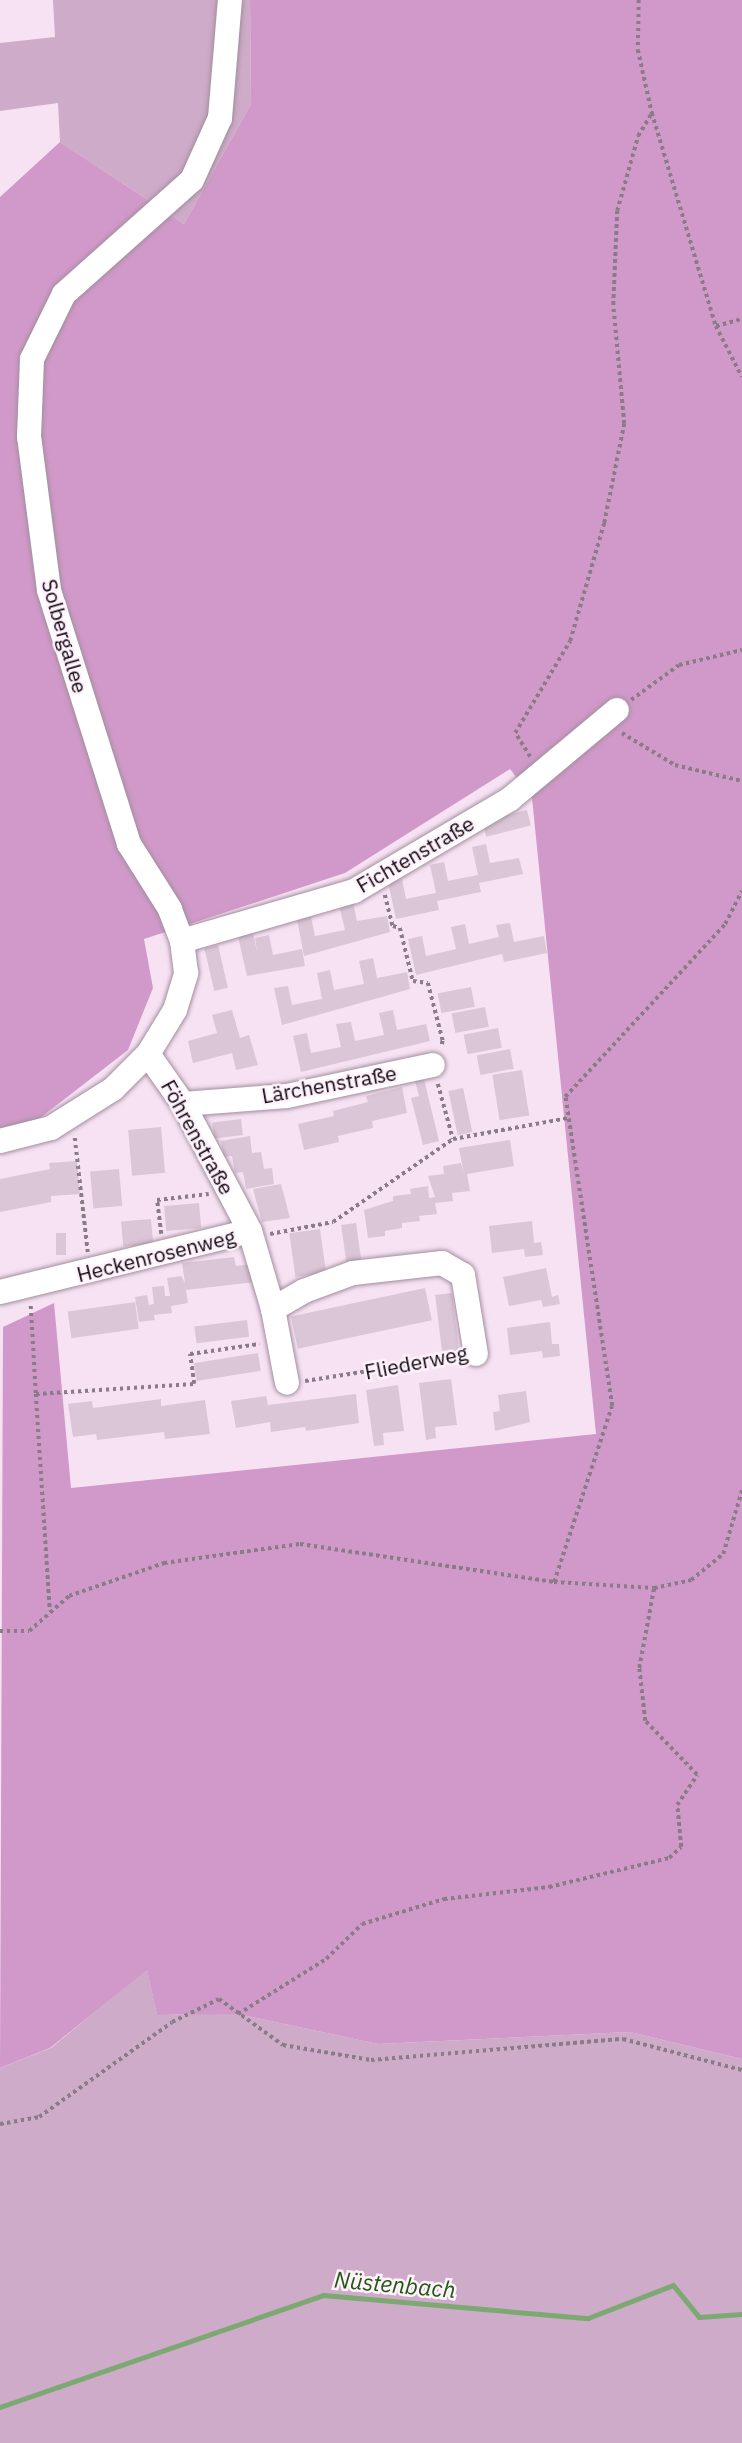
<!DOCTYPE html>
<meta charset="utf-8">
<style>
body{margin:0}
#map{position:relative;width:742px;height:2443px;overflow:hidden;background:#f7e2f3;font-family:"IBM Plex Sans",sans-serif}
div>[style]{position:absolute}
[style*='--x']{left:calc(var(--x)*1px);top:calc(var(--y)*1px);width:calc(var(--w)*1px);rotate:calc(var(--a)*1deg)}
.green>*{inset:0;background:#ceabc8}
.forest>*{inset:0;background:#d199c9}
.stream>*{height:5px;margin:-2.5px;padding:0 2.5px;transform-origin:2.5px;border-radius:2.5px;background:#7ca972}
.building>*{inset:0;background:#dac6d7;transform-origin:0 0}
.path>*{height:3.5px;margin-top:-1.75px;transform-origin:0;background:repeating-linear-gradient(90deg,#8a7c87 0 3.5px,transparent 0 7px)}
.roads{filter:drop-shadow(0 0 2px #a28e9e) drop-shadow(0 0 2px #a28e9e)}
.minor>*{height:24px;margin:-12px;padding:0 12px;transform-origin:12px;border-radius:12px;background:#fff}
span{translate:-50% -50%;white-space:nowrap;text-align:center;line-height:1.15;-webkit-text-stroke:5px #fff2fd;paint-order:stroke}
.street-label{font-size:21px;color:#0f090e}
.water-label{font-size:23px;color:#1f5a0e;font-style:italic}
</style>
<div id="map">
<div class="green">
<i style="clip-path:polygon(53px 0,250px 0,251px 104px,184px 224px,60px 142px,58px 103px,0 111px,0 43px,55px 37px)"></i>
<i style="clip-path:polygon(147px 1969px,157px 2015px,186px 2015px,219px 1999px,238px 2014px,378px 2044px,630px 2032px,742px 2059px,742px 2443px,0 2443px,0 2068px,51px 2048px)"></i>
</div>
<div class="forest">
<i style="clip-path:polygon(250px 0,742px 0,742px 2059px,630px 2032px,378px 2044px,238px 2014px,157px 2015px,147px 1970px,50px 2048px,0 2068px,3px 1327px,54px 1303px,71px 1488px,596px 1434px,532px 798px,510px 769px,345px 873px,144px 939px,153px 988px,128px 1050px,31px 1125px,0 1128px,0 197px,60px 142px,184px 224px,251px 104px)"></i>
</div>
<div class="stream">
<i style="--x:0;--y:2407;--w:342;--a:-19.1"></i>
<i style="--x:323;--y:2295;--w:266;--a:5"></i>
<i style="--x:588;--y:2318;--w:91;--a:-21.2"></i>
<i style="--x:673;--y:2285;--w:41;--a:50.9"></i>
<i style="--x:699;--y:2317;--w:43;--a:-4"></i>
</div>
<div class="building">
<i style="left:527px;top:810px;width:16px;height:46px;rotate:76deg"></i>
<i style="clip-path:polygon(486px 844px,490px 863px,519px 858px,523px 874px,479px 883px,481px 892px,437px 901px,439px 910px,396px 919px,388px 882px,402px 879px,406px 899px,436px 893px,430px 865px,444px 862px,448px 881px,478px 875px,472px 847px)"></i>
<i style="clip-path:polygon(353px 902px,357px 921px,387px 916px,390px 932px,304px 956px,297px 919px,311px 917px,315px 936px,345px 930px,339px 905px)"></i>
<i style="clip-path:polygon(510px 923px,514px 942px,544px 936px,547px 953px,504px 962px,502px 954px,416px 975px,408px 939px,422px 936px,426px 956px,456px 949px,451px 927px,465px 924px,469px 944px,499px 937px,496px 925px)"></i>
<i style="clip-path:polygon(252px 929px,257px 951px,255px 938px,269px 935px,273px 955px,302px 949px,305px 966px,247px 976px,237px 932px)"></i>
<i style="left:218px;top:945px;width:44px;height:14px;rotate:77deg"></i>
<i style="clip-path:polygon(373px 958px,377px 978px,407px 972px,410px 989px,282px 1025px,274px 988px,288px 986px,292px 1005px,322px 999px,317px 973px,330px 970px,334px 990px,364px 984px,359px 961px)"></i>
<i style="left:471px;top:987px;width:20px;height:34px;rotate:79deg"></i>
<i style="left:485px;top:1007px;width:20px;height:34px;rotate:79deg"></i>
<i style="clip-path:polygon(232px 1010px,240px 1038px,249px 1035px,258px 1065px,236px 1070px,232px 1053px,193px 1063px,188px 1041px,217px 1033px,212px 1015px)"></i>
<i style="clip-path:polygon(393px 1010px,397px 1030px,426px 1024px,430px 1041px,301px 1072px,293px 1036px,307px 1033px,311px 1053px,341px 1047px,336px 1024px,351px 1022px,355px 1041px,384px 1035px,379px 1013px)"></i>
<i style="left:498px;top:1028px;width:20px;height:35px;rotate:79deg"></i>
<i style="left:510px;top:1049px;width:20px;height:34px;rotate:79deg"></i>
<i style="left:522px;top:1070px;width:46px;height:30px;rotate:81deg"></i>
<i style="clip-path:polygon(424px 1079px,439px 1141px,423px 1145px,411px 1098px,419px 1096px,415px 1081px)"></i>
<i style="clip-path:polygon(402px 1087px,407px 1113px,372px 1121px,373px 1128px,338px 1136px,339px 1142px,304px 1150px,298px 1124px,334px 1116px,333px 1111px,368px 1102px,366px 1096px)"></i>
<i style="left:463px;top:1088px;width:45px;height:15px;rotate:78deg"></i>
<i style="left:241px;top:1119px;width:16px;height:29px;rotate:83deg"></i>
<i style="left:161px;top:1127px;width:46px;height:33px;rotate:85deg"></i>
<i style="clip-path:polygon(250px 1136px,252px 1153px,261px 1152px,264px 1169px,272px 1168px,274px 1184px,246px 1189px,243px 1172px,235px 1173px,232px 1156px,224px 1157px,221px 1141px)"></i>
<i style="clip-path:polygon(510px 1140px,514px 1166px,467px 1174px,470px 1191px,452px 1193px,453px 1201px,435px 1203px,437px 1214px,419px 1216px,420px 1221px,402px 1223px,402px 1228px,385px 1231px,385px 1236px,368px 1238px,364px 1210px,393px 1201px,393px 1196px,411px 1194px,410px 1189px,428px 1186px,429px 1198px,435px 1197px,428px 1176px,444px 1174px,443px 1166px,461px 1163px,464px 1175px,459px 1148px)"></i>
<i style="clip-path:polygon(77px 1161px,80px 1194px,51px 1196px,51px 1202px,0 1212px,0 1179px,50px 1169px,49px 1163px)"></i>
<i style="left:119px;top:1169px;width:37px;height:29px;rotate:85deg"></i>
<i style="clip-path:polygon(281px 1184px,290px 1218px,262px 1222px,253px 1189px)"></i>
<i style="left:199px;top:1203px;width:25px;height:35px;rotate:85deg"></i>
<i style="left:151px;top:1219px;width:25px;height:30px;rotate:85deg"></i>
<i style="clip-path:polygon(532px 1221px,534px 1243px,541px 1242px,543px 1255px,525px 1257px,524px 1249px,492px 1253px,489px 1226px)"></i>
<i style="left:356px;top:1223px;width:42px;height:15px;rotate:82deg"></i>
<i style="left:320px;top:1229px;width:44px;height:31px;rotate:82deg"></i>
<i style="left:66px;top:1233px;width:22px;height:10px;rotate:90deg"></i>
<i style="clip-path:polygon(234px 1257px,236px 1266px,253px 1264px,255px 1282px,186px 1290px,188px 1303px,171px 1306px,172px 1313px,154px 1315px,155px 1320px,139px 1322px,135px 1297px,147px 1295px,149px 1305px,154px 1304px,152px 1287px,164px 1286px,165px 1296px,170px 1296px,167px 1278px,181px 1276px,185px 1283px,182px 1263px)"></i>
<i style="clip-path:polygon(546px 1268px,552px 1297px,558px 1295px,560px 1304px,543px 1307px,541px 1300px,509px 1306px,503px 1277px)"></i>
<i style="left:425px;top:1288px;width:33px;height:137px;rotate:78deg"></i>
<i style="left:452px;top:1293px;width:58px;height:17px;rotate:83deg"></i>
<i style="left:135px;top:1302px;width:27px;height:68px;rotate:82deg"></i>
<i style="left:247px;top:1320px;width:17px;height:53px;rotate:83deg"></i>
<i style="clip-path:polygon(550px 1322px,552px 1344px,559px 1344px,560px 1356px,543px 1358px,542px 1351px,510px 1355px,507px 1328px)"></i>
<i style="left:258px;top:1353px;width:18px;height:65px;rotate:81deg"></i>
<i style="clip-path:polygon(451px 1379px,457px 1425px,435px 1427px,436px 1438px,426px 1440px,419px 1383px)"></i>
<i style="clip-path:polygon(398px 1385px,404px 1431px,383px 1433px,384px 1445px,374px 1446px,366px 1390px)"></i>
<i style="clip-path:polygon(526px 1391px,530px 1422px,495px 1431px,493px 1412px,500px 1411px,498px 1395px)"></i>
<i style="clip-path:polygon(356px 1394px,359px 1423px,306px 1431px,305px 1427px,271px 1432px,270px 1422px,236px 1428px,231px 1401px,266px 1396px,268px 1405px)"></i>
<i style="clip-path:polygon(161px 1399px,161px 1406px,205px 1400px,210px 1434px,165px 1439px,164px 1432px,97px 1440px,96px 1434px,73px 1437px,68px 1404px,92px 1401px,93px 1408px)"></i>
</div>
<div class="path">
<i style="--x:639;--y:0;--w:50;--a:91.1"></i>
<i style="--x:638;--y:50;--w:65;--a:77.5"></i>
<i style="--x:652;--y:113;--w:222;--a:73.3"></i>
<i style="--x:716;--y:326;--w:57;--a:63"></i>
<i style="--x:716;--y:326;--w:27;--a:-15"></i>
<i style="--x:631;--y:700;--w:59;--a:-36.1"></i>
<i style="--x:679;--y:665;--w:65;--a:-13.4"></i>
<i style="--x:622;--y:733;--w:62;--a:31.1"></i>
<i style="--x:675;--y:765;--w:69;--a:13.4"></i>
<i style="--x:530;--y:757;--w:28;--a:-122"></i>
<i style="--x:515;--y:733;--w:107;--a:-59.1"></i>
<i style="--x:570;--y:641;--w:123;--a:-73.9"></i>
<i style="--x:604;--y:523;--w:101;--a:-78.6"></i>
<i style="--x:624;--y:424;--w:120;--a:-95.3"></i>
<i style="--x:613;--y:305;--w:94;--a:-87.6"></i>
<i style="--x:617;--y:211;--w:78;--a:-74.4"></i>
<i style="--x:638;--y:136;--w:27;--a:-59"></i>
<i style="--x:385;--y:895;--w:32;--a:76"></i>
<i style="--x:393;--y:926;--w:7;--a:16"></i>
<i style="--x:400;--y:928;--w:55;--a:76.2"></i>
<i style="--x:413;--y:981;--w:15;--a:8"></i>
<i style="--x:428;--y:983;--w:60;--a:75.5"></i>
<i style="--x:443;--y:1041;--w:6;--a:108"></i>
<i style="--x:438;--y:1084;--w:57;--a:74.7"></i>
<i style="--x:75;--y:1138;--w:115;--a:83.5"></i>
<i style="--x:161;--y:1234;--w:34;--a:-97"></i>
<i style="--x:157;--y:1200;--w:52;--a:-6.6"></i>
<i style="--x:270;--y:1234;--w:64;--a:-10.8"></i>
<i style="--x:333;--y:1222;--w:146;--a:-34.7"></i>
<i style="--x:453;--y:1139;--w:118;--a:-10.3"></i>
<i style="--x:31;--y:1306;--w:88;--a:86.7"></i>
<i style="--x:36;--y:1394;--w:158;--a:-3.6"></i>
<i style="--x:194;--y:1384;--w:30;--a:-98"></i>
<i style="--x:190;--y:1354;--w:70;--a:-8.2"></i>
<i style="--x:305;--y:1381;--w:154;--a:-9"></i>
<i style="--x:36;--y:1394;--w:217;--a:86.3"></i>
<i style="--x:554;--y:1582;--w:185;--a:-71.8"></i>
<i style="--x:612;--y:1406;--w:313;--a:-98.6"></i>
<i style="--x:565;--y:1097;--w:236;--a:-47.2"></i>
<i style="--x:725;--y:924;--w:37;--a:-63"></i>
<i style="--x:0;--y:1631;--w:29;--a:0"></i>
<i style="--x:29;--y:1631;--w:53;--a:-41.2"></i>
<i style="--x:69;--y:1596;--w:101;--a:-19.2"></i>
<i style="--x:164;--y:1563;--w:137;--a:-8"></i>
<i style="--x:300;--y:1544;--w:257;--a:8.5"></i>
<i style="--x:554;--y:1582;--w:100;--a:3.4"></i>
<i style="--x:654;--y:1588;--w:38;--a:-12"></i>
<i style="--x:691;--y:1580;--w:41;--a:-39.1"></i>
<i style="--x:723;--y:1554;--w:67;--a:-73.5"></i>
<i style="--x:238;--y:2014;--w:104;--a:-32"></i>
<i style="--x:326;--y:1959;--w:50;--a:-44.2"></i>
<i style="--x:362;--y:1924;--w:86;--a:-17"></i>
<i style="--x:444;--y:1899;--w:106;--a:-6.5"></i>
<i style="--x:549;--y:1887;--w:123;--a:-13.6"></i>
<i style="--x:669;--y:1858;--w:16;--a:-43"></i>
<i style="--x:681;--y:1847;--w:42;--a:-95.4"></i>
<i style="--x:677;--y:1805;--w:36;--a:-56"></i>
<i style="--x:697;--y:1775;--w:75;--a:-133.9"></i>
<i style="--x:645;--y:1721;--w:53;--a:-96.5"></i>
<i style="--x:639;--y:1668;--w:81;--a:-79.4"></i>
<i style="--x:0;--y:2124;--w:40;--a:-10"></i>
<i style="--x:39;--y:2117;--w:163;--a:-35.5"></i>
<i style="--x:172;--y:2022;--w:52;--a:-26.1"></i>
<i style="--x:219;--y:1999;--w:79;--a:35.7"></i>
<i style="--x:283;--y:2045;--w:89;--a:9.7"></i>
<i style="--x:371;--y:2060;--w:253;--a:-4.8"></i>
<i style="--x:623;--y:2039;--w:123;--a:14.6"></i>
</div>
<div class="roads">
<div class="minor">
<i style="--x:182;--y:941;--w:179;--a:-16.2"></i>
<i style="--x:354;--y:891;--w:181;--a:-30.5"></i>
<i style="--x:510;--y:799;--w:139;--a:-39.8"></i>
<i style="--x:148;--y:1054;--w:61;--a:55"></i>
<i style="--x:183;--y:1104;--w:144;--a:62.2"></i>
<i style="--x:250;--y:1231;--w:81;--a:73.6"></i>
<i style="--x:273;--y:1309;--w:75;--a:79.3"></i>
<i style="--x:183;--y:1104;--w:104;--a:-4.4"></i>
<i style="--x:287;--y:1096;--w:149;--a:-12"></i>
<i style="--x:0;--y:1141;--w:53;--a:-14.3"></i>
<i style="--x:51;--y:1128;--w:73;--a:-32.2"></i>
<i style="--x:113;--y:1089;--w:49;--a:-45"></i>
<i style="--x:148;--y:1054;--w:52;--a:-58.5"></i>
<i style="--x:175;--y:1010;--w:39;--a:-73"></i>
<i style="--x:186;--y:973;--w:32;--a:-97"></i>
<i style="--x:182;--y:941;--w:34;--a:-111"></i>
<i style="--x:170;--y:909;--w:77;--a:-122.2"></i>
<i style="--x:129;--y:844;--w:266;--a:-107.5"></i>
<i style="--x:49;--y:590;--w:154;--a:-97.4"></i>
<i style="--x:29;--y:437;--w:78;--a:-87.8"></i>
<i style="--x:32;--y:359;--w:72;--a:-63.8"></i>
<i style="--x:64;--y:294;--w:171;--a:-41.7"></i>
<i style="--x:192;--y:180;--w:68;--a:-65.7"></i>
<i style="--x:220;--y:118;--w:118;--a:-85.2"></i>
<i style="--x:0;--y:1292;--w:257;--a:-13.7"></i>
<i style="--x:273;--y:1309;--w:36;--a:-30"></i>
<i style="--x:304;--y:1291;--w:52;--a:-20.2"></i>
<i style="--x:353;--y:1273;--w:90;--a:-6.4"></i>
<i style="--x:442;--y:1263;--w:24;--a:30"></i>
<i style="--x:463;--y:1275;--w:80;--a:80.7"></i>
</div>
</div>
<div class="street-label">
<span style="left:65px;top:636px;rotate:74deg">Solbergallee</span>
<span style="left:415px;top:854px;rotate:-30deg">Fichtenstraße</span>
<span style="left:329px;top:1084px;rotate:-10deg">Lärchenstraße</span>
<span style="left:198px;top:1137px;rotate:61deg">Föhrenstraße</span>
<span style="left:156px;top:1255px;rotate:-14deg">Heckenrosenweg</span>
<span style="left:416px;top:1362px;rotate:-11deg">Fliederweg</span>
</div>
<div class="water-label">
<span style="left:395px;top:2284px;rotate:5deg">Nüstenbach</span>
</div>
</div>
